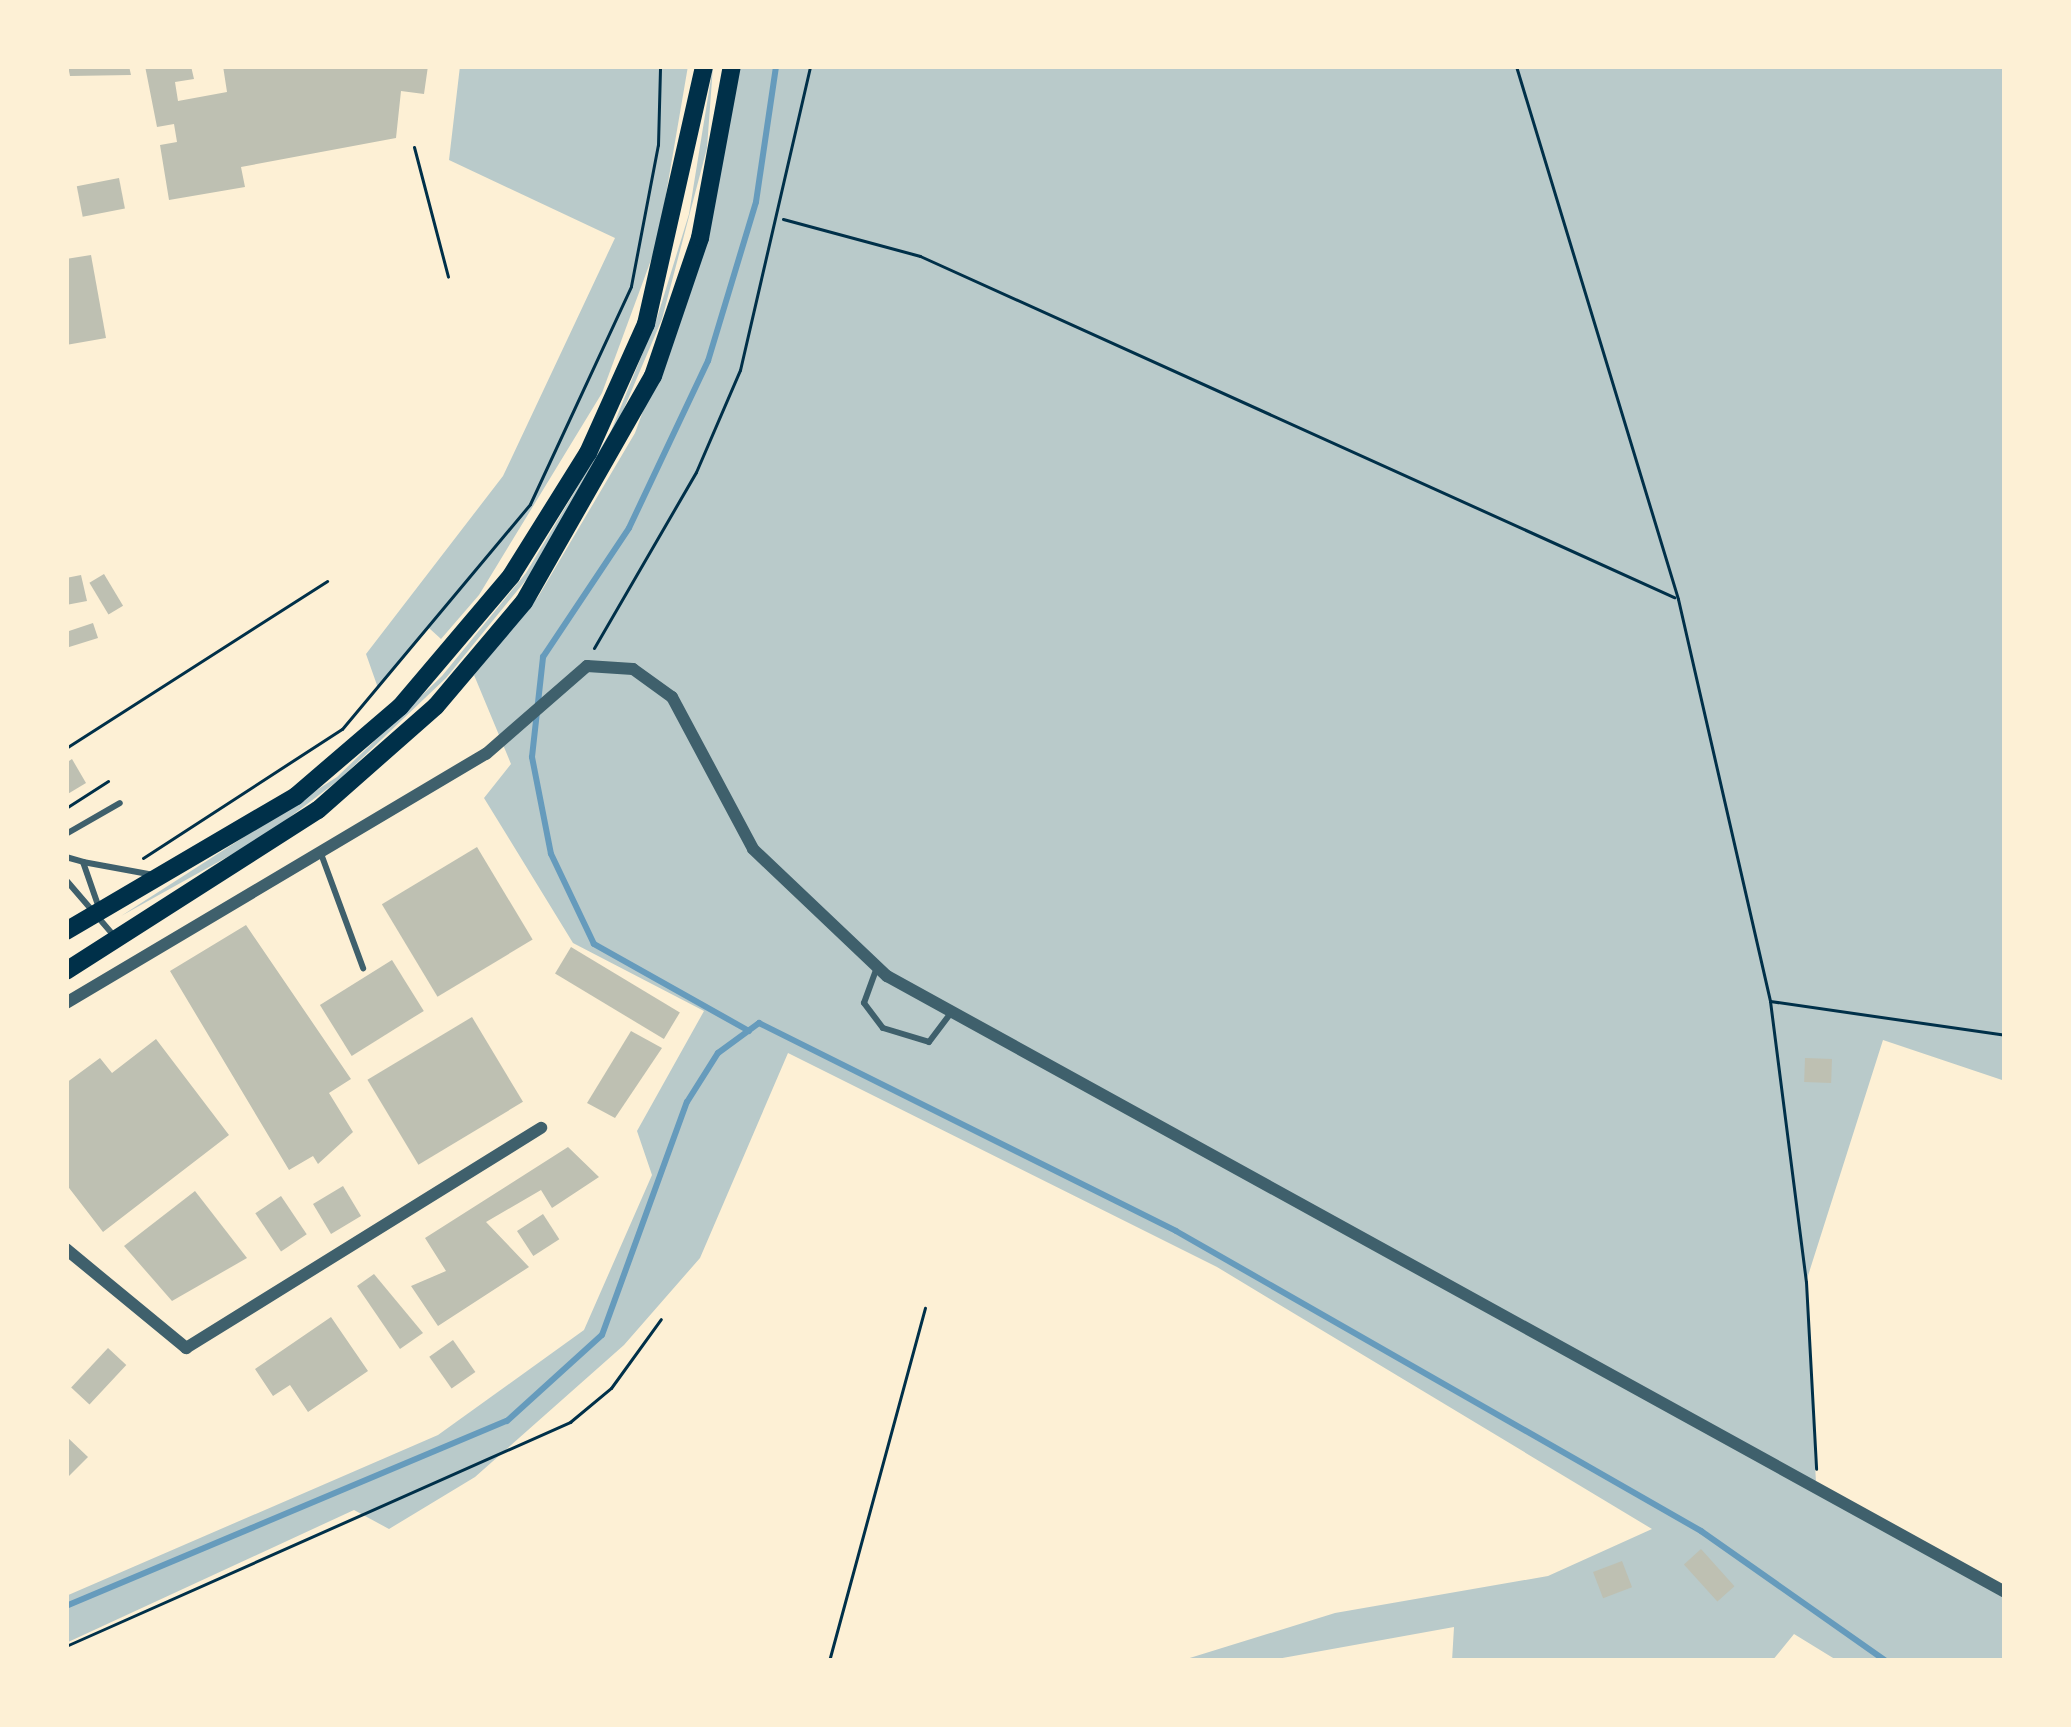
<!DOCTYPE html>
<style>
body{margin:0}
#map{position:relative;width:2071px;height:1727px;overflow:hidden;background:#fdf0d5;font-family:"IBM Plex Sans",sans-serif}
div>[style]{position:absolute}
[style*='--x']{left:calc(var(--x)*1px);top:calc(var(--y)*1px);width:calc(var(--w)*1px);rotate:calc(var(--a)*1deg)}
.green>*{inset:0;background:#b9caca}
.stream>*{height:6px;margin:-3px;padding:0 3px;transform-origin:3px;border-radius:3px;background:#669bbc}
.building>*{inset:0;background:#bec0b2;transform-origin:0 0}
.path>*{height:3px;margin:-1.5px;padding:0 1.5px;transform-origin:1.5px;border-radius:1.5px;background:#003049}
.service>*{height:6px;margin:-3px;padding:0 3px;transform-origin:3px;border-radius:3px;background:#3f606c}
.minor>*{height:12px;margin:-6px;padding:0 6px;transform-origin:6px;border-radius:6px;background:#3f606c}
.primary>*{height:18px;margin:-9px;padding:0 9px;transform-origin:9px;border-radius:9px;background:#003049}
span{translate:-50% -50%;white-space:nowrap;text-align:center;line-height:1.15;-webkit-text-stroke:10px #fdf0d5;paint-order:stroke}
.frame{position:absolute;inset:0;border:69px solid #fdf0d5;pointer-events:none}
</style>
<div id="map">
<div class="green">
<i style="clip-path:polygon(460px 66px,688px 66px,658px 241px,602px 393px,479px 595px,441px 639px,429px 628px,378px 688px,366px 654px,503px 476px,615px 238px,449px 160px)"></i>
<i style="clip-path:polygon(713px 66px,707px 148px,662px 319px,614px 432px,530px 575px,446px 678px,340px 779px,265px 836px,121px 916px,337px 777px,442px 676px,526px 573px,611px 431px,657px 318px,689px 214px)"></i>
<i style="clip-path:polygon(740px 66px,2005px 66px,2005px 1081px,1883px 1040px,1806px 1282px,1816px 1483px,2005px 1592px,2005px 1661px,1838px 1661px,1794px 1634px,1772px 1661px,1452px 1661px,1454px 1627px,1266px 1661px,1180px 1661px,1335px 1613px,1548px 1576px,1652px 1529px,1217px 1267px,788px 1053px,700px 1258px,624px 1345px,475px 1477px,389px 1529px,354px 1510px,66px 1643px,66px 1596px,438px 1435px,584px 1330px,652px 1175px,637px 1131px,704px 1011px,573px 943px,484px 798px,511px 764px,474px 675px,538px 597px,635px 433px,708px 234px)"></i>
</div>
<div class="stream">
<i style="--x:749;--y:1031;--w:178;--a:-150.7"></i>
<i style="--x:594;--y:944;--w:100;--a:-115.5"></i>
<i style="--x:551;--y:854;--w:99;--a:-101.1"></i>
<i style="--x:532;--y:757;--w:101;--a:-83.7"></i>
<i style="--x:543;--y:657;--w:155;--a:-56.3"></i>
<i style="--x:629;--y:528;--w:185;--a:-64.7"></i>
<i style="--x:708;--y:361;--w:166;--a:-73.2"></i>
<i style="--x:756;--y:202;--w:137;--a:-81.6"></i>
<i style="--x:66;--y:1606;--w:478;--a:-22.8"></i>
<i style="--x:507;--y:1421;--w:128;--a:-42.2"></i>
<i style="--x:602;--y:1335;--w:248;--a:-70"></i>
<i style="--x:687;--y:1102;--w:58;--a:-57.7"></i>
<i style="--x:718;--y:1053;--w:51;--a:-36.2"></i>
<i style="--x:759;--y:1023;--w:466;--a:26.5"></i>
<i style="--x:1176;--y:1231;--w:605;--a:29.74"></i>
<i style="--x:1701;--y:1531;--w:226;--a:35.1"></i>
</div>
<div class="building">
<i style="clip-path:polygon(68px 66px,129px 66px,131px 75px,70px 76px)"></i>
<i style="clip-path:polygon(145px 66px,191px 66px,194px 79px,175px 82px,178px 101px,227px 92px,223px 66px,428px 66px,424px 94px,401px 91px,396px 138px,241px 167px,245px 187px,169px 200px,160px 145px,177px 142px,174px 124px,157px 127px)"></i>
<i style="left:119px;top:178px;width:31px;height:43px;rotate:79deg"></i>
<i style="clip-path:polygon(91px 255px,106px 338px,66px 345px,66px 259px)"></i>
<i style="left:104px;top:574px;width:37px;height:17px;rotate:59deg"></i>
<i style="clip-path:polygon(81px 575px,87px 601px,66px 605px,66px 578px)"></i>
<i style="clip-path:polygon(93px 623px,98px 638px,66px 648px,66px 632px)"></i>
<i style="clip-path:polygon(72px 759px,86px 783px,66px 795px,66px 763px)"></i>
<i style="left:477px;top:847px;width:108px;height:111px;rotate:59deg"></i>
<i style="clip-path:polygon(246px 925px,351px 1079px,329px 1093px,353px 1132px,318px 1164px,313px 1156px,289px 1170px,170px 971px)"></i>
<i style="left:571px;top:947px;width:127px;height:31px;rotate:31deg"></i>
<i style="left:392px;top:960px;width:60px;height:85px;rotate:58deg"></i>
<i style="left:472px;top:1017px;width:99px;height:122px;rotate:59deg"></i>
<i style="clip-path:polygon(631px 1031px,662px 1048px,615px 1118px,587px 1103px)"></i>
<i style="clip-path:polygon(156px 1039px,229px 1135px,103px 1232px,66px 1184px,66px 1083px,100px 1058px,112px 1073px)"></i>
<i style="left:1805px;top:1058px;width:27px;height:24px;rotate:2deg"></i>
<i style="clip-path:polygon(568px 1147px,599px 1177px,552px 1208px,541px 1190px,486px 1222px,529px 1267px,438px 1326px,411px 1286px,446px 1271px,425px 1238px)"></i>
<i style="left:343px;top:1186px;width:35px;height:35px;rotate:59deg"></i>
<i style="clip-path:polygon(195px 1191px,247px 1258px,172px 1301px,124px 1246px)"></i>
<i style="left:281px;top:1196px;width:46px;height:31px;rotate:56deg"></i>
<i style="left:543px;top:1214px;width:30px;height:31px;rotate:57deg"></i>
<i style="clip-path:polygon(374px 1274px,423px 1333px,400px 1349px,357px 1286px)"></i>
<i style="clip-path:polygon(331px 1317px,368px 1371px,308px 1412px,290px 1385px,273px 1396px,255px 1369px)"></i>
<i style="left:453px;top:1340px;width:39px;height:29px;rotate:55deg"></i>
<i style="left:108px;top:1348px;width:25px;height:54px;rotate:43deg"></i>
<i style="clip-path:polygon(66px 1436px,88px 1457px,66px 1479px)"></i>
<i style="left:1701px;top:1549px;width:50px;height:23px;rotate:48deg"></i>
<i style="left:1622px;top:1561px;width:28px;height:31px;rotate:69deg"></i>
</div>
<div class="path">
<i style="--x:1516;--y:66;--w:557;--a:73.09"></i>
<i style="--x:1678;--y:599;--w:412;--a:77.1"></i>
<i style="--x:1770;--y:1001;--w:237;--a:8.2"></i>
<i style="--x:414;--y:147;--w:134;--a:75.3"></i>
<i style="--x:783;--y:219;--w:142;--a:15.1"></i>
<i style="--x:920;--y:256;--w:828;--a:24.34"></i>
<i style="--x:594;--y:648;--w:203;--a:-59.9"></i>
<i style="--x:696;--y:472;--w:111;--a:-66.7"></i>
<i style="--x:740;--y:370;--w:312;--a:-77"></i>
<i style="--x:66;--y:748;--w:310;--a:-32.6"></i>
<i style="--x:66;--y:808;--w:50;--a:-32.7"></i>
<i style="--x:143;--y:858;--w:237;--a:-33"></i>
<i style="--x:342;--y:729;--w:293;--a:-50.1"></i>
<i style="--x:530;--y:504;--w:240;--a:-65.1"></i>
<i style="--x:631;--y:286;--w:144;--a:-79.2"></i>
<i style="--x:658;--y:145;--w:79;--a:-88.5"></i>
<i style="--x:1770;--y:1001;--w:283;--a:82.7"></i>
<i style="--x:1806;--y:1282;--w:187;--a:86.9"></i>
<i style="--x:66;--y:1646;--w:552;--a:-23.96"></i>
<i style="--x:570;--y:1422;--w:53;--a:-39.7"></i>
<i style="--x:611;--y:1388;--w:85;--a:-54.1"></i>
<i style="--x:829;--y:1661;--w:366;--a:-74.8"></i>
</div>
<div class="service">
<i style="--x:66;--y:834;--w:62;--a:-29.9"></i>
<i style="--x:320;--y:851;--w:125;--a:69.8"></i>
<i style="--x:66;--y:857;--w:18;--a:16"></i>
<i style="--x:83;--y:862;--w:49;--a:70.8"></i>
<i style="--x:83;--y:862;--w:72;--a:10.4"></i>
<i style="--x:66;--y:880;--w:75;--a:49.3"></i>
<i style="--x:876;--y:970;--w:35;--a:110"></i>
<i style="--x:864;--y:1003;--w:31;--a:53"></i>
<i style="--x:883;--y:1028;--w:48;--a:16.9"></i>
<i style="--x:929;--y:1042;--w:35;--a:-53"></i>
</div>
<div class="minor">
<i style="--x:66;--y:1003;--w:488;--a:-30.7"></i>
<i style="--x:486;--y:754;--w:134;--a:-41.1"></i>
<i style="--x:587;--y:666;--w:46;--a:3.7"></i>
<i style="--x:633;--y:669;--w:48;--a:35.7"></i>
<i style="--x:672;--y:697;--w:172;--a:61.9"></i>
<i style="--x:753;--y:849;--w:185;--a:43.5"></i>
<i style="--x:887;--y:976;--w:1276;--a:28.85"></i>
<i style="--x:66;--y:1249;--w:156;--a:39.5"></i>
<i style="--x:186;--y:1348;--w:418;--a:-31.8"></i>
</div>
<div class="primary">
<i style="--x:66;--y:931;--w:267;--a:-30.4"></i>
<i style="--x:296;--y:796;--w:137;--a:-40.6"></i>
<i style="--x:400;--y:707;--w:172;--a:-49.7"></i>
<i style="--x:511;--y:576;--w:145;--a:-58"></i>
<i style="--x:588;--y:453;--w:141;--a:-65.8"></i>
<i style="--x:646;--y:324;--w:264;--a:-77.3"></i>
<i style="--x:66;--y:971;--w:299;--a:-32.6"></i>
<i style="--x:318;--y:810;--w:157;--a:-41.4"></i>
<i style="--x:436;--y:706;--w:136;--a:-49.8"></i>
<i style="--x:524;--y:602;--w:260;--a:-60.3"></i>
<i style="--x:653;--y:376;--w:146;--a:-71.2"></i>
<i style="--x:700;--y:238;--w:175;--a:-79.5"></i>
</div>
<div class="frame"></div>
</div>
